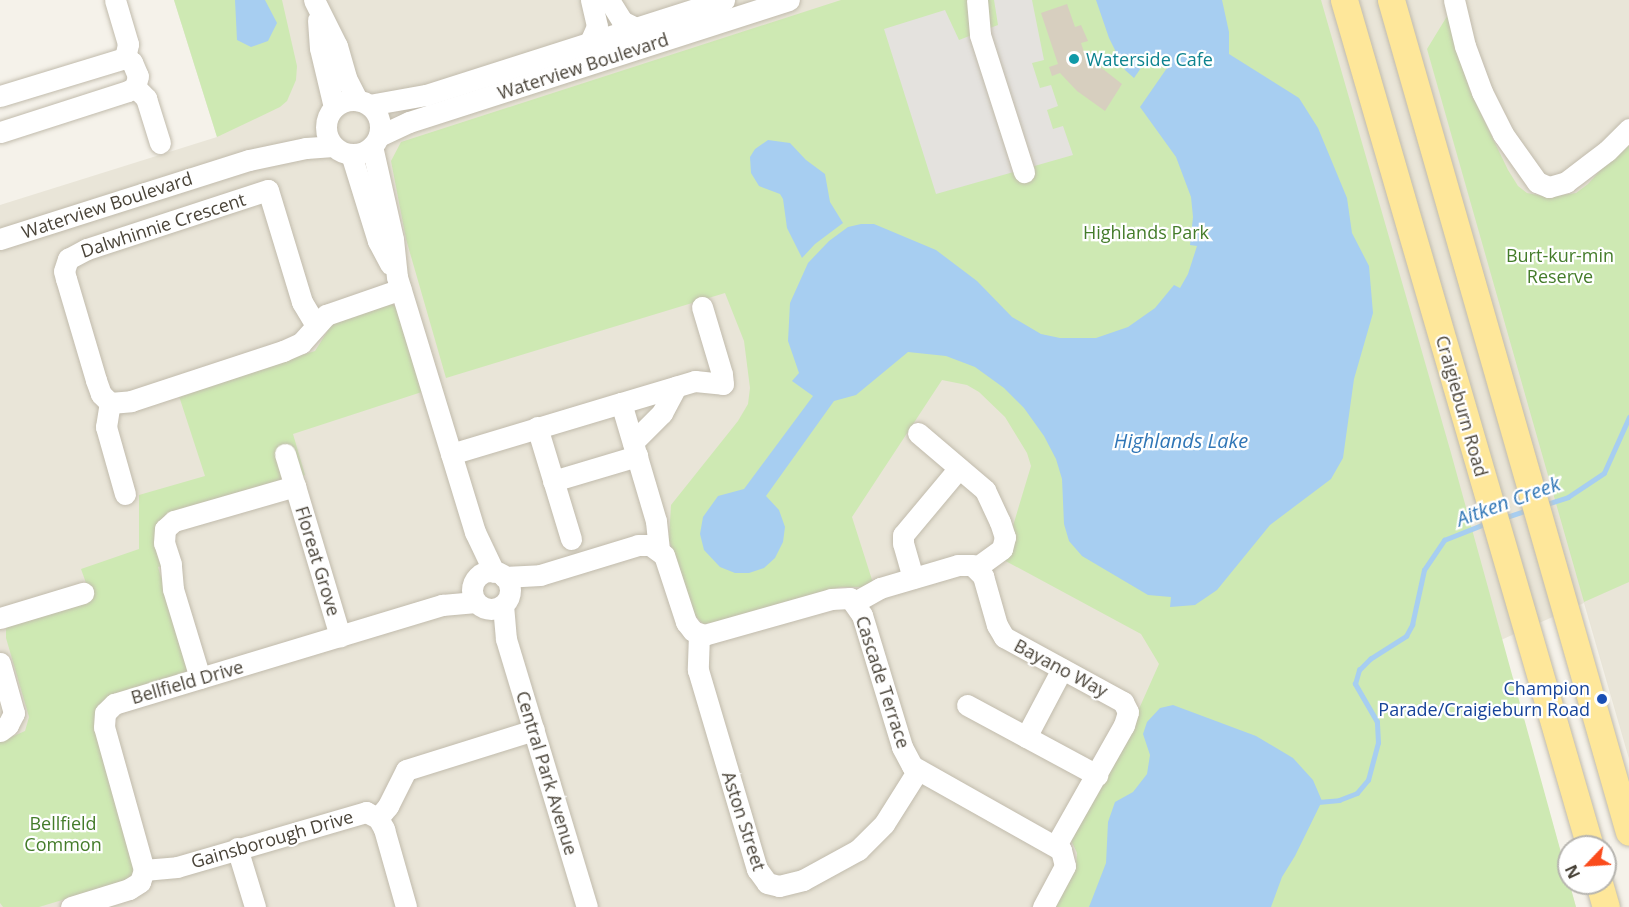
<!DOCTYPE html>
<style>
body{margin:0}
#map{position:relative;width:1629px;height:907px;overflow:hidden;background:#f5f2ea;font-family:"Open Sans",sans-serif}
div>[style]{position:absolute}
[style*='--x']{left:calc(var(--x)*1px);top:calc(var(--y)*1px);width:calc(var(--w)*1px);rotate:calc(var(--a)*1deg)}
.residential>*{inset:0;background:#e9e5d8}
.green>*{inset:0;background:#cee9b3}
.parking>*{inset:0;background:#e4e2de}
.water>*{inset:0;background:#a7cef1}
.stream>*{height:4.5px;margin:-2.25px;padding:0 2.25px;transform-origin:2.25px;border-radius:2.25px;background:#a7cef1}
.building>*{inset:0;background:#d7cfbf}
.roads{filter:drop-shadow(0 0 2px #c1bbac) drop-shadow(0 0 2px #c1bbac)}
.minor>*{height:21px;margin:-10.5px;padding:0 10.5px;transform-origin:10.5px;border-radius:10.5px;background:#fff}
.minor>.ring{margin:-10.5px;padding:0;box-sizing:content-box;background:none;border:21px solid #fff;border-radius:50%}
.major>*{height:27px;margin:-13.5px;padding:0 13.5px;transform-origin:13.5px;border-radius:13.5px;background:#fee79a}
.dots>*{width:16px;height:16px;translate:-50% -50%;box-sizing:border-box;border:3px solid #fff;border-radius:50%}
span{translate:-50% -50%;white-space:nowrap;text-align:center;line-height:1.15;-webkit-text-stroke:4.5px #fff;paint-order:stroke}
.culture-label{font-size:18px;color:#0d838f}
.left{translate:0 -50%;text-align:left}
.street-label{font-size:18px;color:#494338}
.park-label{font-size:18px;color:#447c2a}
.transit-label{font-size:18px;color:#164399}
.right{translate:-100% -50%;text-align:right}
.water-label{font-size:20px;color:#3076b6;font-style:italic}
.north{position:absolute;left:1557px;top:835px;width:60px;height:60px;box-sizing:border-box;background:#fff;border:2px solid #b6b4af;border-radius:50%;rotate:245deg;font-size:16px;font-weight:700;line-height:24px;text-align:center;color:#494338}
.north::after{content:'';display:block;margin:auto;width:21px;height:27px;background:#fa4b1c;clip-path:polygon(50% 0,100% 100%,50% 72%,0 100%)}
</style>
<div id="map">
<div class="residential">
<i style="clip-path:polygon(174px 0,1629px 0,1629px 759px,1584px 603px,1501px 640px,1576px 907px,0 907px,0 205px,217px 137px)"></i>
</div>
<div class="green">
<i style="clip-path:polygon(174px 0,282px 0,297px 66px,296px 80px,287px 101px,280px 107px,217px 137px)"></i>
<i style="clip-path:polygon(841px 0,1321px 0,1451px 453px,1576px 907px,1050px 907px,1076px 865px,1077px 853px,1070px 838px,1134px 720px,1159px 664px,1141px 634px,1000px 558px,1009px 539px,1031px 466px,1027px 453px,1005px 417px,979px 392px,967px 385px,942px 380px,852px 517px,873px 583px,864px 587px,841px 587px,727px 621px,703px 624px,690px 610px,669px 540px,671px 505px,738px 421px,748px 404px,750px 388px,744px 341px,725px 293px,446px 378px,406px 239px,391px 161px,401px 142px)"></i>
<i style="clip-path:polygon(1449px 13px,1470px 91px,1508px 170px,1518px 186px,1527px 193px,1549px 197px,1576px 193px,1588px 184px,1629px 138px,1629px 582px,1584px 602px,1427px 49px)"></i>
<i style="clip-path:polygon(387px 301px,402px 310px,428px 390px,293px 434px,305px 475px,172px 515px,165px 565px,158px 567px,190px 672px,102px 706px,136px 870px,129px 880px,39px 907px,3px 907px,0 903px,0 742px,25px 731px,29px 717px,6px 638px,6px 628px,16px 622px,91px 597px,81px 569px,139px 549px,139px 495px,205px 476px,178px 393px,315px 351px,332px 324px)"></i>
</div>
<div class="parking">
<i style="clip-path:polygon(994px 0,1032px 0,1044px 60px,1032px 63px,1040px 88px,1051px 85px,1058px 106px,1047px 110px,1053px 129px,1063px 126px,1073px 155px,936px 194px,884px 29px,945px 10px,959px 40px,998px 25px)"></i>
</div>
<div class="water">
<i style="clip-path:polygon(235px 0,265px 0,277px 23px,268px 41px,251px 47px,237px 40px)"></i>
<i style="clip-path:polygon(1096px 0,1222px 0,1229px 32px,1229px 54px,1299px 98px,1318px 128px,1347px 198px,1352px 233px,1369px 266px,1373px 313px,1354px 379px,1343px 458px,1331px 479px,1270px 525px,1217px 590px,1195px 605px,1170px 607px,1171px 597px,1148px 595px,1082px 556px,1069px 541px,1064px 524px,1062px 479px,1056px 459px,1044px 436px,1024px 408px,1004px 388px,975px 367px,946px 356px,908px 352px,856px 395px,834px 401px,766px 496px,779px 510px,785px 527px,783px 542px,775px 558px,764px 568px,749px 573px,735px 573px,720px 567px,704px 550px,700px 534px,703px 517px,718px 496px,744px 489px,813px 396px,792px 381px,799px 373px,788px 341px,790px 303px,808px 263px,829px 241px,848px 227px,861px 224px,874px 224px,936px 250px,977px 281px,1012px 317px,1041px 334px,1060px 338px,1096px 338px,1128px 327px,1155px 308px,1174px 285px,1180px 288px,1188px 274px,1197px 246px,1190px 245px,1193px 217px,1191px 197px,1176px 157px,1140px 107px,1167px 68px,1150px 55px,1134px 78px,1125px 70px,1109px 38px)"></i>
<i style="clip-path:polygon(768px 140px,790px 143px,806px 160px,825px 174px,830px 202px,843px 223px,815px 244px,802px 258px,787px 228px,783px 199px,780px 194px,759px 186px,751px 173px,750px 157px,755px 149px)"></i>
<i style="clip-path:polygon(1173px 705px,1256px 736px,1293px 758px,1313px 780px,1322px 801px,1295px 856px,1282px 877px,1271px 907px,1089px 907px,1106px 863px,1108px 822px,1115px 802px,1133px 792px,1147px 774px,1150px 755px,1143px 734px,1147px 722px,1160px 708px)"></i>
</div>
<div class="stream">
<i style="--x:1544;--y:505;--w:25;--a:-18"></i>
<i style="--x:1568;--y:497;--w:43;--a:-33.7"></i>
<i style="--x:1604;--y:473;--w:61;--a:-65.9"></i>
<i style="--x:1504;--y:518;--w:24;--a:-19"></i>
<i style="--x:1318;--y:802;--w:21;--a:-5"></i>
<i style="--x:1339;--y:800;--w:19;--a:-21"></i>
<i style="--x:1357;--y:793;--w:17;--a:-50"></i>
<i style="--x:1368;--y:780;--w:38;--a:-75"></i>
<i style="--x:1378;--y:743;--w:21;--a:-93"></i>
<i style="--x:1377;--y:722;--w:44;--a:-120.1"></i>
<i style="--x:1355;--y:684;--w:15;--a:-74"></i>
<i style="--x:1359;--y:670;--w:16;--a:-45"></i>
<i style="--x:1370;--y:659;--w:43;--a:-32.6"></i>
<i style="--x:1406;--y:636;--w:13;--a:-61"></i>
<i style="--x:1412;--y:625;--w:56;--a:-77.7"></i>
<i style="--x:1424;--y:570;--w:36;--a:-56"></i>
<i style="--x:1444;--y:540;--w:46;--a:-21.6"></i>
</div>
<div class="building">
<i style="clip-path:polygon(1067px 4px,1075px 27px,1081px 25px,1088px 41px,1081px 43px,1085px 55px,1091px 53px,1094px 62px,1122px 84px,1105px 111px,1077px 91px,1060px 73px,1052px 76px,1049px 67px,1058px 64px,1041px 13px)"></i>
</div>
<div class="roads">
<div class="minor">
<i style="--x:115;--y:0;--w:46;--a:73.5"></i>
<i style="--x:128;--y:44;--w:14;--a:102"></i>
<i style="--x:314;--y:0;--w:51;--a:63.4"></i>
<i style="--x:337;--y:46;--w:33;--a:74"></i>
<i style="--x:346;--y:78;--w:25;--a:63"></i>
<i style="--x:609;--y:0;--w:25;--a:58"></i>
<i style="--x:622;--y:21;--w:16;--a:27"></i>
<i style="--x:977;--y:0;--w:35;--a:85"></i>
<i style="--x:980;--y:35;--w:144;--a:72.2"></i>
<i style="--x:1454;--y:0;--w:47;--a:76.6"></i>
<i style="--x:1465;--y:46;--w:49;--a:69.7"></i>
<i style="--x:1482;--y:92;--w:47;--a:63.4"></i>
<i style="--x:1503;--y:134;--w:59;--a:54.7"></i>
<i style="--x:1537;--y:182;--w:13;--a:23"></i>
<i style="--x:1549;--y:187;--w:18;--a:-16"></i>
<i style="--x:1566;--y:182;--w:51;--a:-37.1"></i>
<i style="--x:1607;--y:151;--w:31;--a:-45"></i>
<i style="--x:318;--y:20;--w:28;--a:86"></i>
<i style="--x:320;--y:48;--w:61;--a:76.7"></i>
<i style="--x:590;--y:42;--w:17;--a:-66"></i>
<i style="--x:597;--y:26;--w:27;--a:-103"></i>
<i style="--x:135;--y:87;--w:16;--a:45"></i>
<i style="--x:146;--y:98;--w:47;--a:72.7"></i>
<i style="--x:0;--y:96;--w:131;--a:-16.9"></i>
<i style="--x:125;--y:58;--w:8;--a:30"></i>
<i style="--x:132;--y:62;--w:15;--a:67"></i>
<i style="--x:138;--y:76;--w:11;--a:105"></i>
<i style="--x:135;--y:87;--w:8;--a:150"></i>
<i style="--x:128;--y:91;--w:134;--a:162.2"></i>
<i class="ring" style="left:326px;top:100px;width:33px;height:33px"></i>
<i style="--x:369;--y:105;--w:58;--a:-10"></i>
<i style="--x:426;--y:95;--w:313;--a:-17.7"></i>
<i style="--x:379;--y:136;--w:33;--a:-25"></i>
<i style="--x:409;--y:122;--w:399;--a:-17.8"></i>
<i style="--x:372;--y:146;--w:95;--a:77.3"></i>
<i style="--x:393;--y:239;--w:38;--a:84"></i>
<i style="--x:397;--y:277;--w:267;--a:73"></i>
<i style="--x:475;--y:532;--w:44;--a:64.6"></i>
<i style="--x:351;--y:154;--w:91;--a:72.8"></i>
<i style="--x:378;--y:241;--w:26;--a:62"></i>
<i style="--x:0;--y:239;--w:261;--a:-17.6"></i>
<i style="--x:249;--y:160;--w:58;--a:-11.9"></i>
<i style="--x:306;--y:148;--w:27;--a:-4"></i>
<i style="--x:110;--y:403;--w:21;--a:-5"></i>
<i style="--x:131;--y:401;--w:160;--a:-18.2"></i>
<i style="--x:283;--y:351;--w:20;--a:-24"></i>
<i style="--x:301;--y:343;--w:38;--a:-48"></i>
<i style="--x:326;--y:315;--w:79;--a:-19.1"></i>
<i style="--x:537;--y:427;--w:117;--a:73.1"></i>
<i style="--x:918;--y:433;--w:88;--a:40.4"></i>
<i style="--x:985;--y:490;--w:35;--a:65"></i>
<i style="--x:1000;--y:522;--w:16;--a:72"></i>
<i style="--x:1005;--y:537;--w:12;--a:104"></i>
<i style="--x:1002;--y:549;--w:32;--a:144"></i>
<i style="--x:633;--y:442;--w:41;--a:-45"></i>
<i style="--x:662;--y:413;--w:30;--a:-62"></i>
<i style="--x:285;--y:454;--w:34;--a:73"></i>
<i style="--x:451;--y:454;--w:177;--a:-16.7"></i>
<i style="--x:553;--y:481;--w:88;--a:-16.6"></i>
<i style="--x:125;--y:494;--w:70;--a:-105.8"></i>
<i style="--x:106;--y:427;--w:24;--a:-81"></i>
<i style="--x:110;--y:403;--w:13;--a:-135"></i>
<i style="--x:101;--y:394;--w:15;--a:-110"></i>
<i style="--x:96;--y:380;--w:105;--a:-106.5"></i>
<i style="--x:66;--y:279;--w:8;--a:-104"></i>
<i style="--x:64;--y:271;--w:13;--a:-72"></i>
<i style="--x:68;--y:259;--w:21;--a:-28"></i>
<i style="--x:87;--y:249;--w:190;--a:-18.1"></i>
<i style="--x:268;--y:190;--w:117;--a:73.1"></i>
<i style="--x:302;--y:302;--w:26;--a:59"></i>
<i style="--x:659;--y:550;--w:29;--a:-96"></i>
<i style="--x:656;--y:521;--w:123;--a:-106.5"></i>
<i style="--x:621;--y:403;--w:77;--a:-16.6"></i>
<i style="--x:695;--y:381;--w:28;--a:6"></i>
<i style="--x:723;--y:384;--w:10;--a:-96"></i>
<i style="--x:722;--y:374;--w:70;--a:-106.6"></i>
<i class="ring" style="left:472px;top:571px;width:17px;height:17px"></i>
<i style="--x:504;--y:577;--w:36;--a:-3"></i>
<i style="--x:540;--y:575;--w:102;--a:-17"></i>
<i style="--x:638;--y:545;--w:12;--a:0"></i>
<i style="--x:650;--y:545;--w:17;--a:36"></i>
<i style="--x:664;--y:555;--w:71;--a:71.8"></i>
<i style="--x:686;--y:622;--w:11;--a:52"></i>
<i style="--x:693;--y:631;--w:12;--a:20"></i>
<i style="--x:704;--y:635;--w:132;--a:-15.8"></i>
<i style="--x:831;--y:599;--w:19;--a:-3"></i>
<i style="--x:850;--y:598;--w:21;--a:55"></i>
<i style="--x:862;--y:615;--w:138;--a:73.1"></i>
<i style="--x:902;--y:747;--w:21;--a:62"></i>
<i style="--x:912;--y:766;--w:171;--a:29.4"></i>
<i style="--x:1061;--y:850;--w:16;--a:76"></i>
<i style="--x:1065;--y:866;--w:47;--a:118.2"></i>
<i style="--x:913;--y:578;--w:36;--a:-106"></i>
<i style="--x:903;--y:543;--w:8;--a:-90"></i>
<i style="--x:903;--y:535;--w:87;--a:-50.1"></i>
<i style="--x:855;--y:602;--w:29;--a:-29"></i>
<i style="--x:880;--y:588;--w:81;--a:-16.4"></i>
<i style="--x:958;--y:565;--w:14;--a:0"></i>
<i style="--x:972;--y:565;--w:16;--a:45"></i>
<i style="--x:983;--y:576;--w:51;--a:74.1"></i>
<i style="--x:997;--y:625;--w:14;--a:60"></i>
<i style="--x:1004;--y:637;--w:136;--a:28.6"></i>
<i style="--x:1123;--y:702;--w:11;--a:63"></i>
<i style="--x:1128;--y:712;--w:14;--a:107"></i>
<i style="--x:1124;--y:725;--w:138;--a:119.5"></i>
<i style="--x:503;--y:605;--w:34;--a:85"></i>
<i style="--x:506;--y:639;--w:280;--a:73.2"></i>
<i style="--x:0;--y:618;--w:87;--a:-16.8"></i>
<i style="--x:699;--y:634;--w:36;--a:92"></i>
<i style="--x:698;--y:670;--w:208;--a:73.5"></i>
<i style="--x:757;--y:869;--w:17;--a:54"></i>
<i style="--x:767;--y:883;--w:12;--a:14"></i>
<i style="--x:779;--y:886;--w:25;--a:-14"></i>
<i style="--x:803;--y:880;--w:63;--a:-28.6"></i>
<i style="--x:858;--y:850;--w:37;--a:-45"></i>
<i style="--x:884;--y:824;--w:64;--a:-57.8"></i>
<i style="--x:0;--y:663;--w:52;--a:74.4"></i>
<i style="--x:14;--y:713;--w:13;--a:117"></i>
<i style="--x:8;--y:725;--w:10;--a:143"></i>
<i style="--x:200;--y:678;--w:93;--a:-106.9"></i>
<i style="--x:173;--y:589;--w:25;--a:-95"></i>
<i style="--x:171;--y:564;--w:22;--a:-108"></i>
<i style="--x:164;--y:543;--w:14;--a:-86"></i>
<i style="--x:165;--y:529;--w:12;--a:-42"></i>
<i style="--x:174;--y:521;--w:126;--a:-16.1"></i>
<i style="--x:295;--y:486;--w:157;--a:73.3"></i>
<i style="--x:967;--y:705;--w:148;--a:28.3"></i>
<i style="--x:1026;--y:737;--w:77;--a:-62.1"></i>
<i style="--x:378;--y:818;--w:16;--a:-50"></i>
<i style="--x:388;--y:806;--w:40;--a:-63.4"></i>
<i style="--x:406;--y:770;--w:134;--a:-17.4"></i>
<i style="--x:237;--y:848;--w:62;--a:73"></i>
<i style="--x:144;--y:870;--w:33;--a:-5"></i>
<i style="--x:177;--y:867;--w:197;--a:-16.2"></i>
<i style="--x:366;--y:812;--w:13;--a:27"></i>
<i style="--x:378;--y:818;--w:13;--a:61"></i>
<i style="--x:384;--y:829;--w:81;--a:74.2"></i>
<i style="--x:71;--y:907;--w:61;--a:-17.2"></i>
<i style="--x:129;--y:889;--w:13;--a:-32"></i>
<i style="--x:140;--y:882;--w:13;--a:-72"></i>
<i style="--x:144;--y:870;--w:148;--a:-105.6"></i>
<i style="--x:104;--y:727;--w:14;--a:-86"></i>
<i style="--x:105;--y:713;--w:13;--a:-45"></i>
<i style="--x:114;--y:704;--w:343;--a:-16.8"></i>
<i style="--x:442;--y:605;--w:34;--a:-5"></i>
</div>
<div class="major">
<i style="--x:1344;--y:0;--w:882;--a:73.8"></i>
<i style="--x:1391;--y:0;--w:865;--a:74.04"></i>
<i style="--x:1599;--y:883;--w:25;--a:74"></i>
</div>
</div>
<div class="dots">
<i style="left:1074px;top:59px;background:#0f9aa8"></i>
<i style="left:1602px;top:699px;background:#1a4fb4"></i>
</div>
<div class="culture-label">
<span class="left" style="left:1086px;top:59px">Waterside Cafe</span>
</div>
<div class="street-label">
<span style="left:583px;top:66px;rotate:-18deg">Waterview Boulevard</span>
<span style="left:107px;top:205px;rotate:-18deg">Waterview Boulevard</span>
<span style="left:163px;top:225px;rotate:-18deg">Dalwhinnie Crescent</span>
<span style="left:1462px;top:406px;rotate:74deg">Craigieburn Road</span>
<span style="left:318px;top:561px;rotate:73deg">Floreat Grove</span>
<span style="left:1061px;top:668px;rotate:28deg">Bayano Way</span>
<span style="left:187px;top:682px;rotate:-16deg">Bellfield Drive</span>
<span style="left:883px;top:682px;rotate:72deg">Cascade Terrace</span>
<span style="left:547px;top:773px;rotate:73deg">Central Park Avenue</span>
<span style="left:744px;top:821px;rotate:72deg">Aston Street</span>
<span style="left:272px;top:839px;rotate:-16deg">Gainsborough Drive</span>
</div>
<div class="park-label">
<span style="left:1146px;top:232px">Highlands Park</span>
<span style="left:1560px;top:266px">Burt-kur-min<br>Reserve</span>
<span style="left:63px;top:834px">Bellfield<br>Common</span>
</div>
<div class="transit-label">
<span class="right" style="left:1590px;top:699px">Champion<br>Parade/Craigieburn Road</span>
</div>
<div class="water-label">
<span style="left:1181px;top:440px">Highlands Lake</span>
<span style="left:1508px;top:501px;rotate:-20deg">Aitken Creek</span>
</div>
<div class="north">N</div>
</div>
